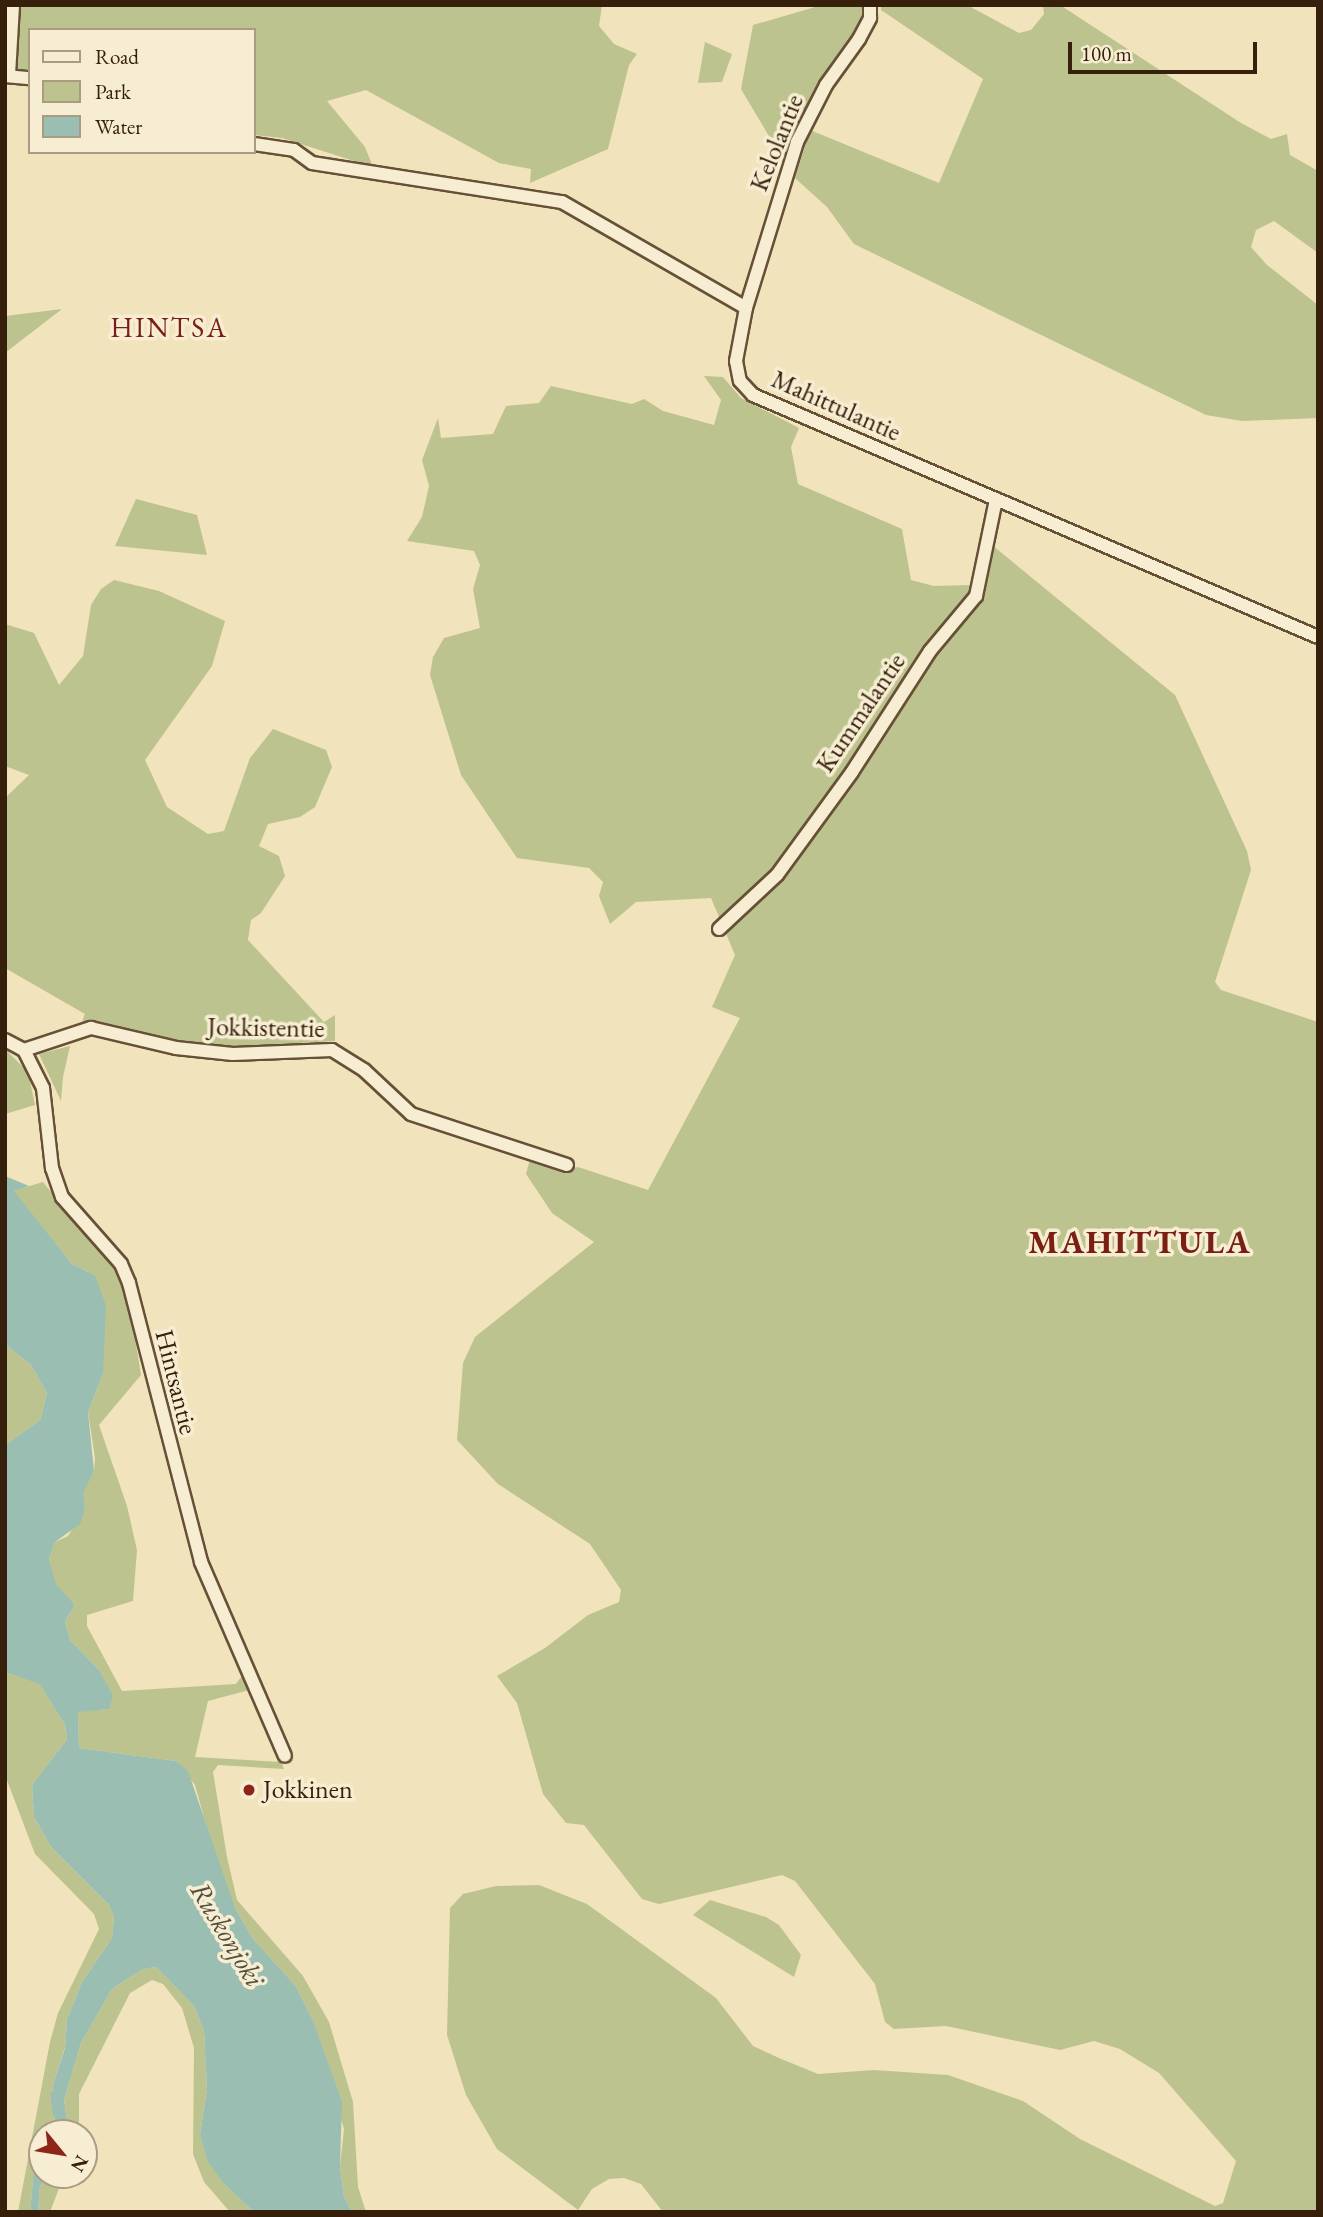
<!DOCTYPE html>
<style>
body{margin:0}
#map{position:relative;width:1323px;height:2217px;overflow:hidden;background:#f1e3bc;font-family:"EB Garamond",serif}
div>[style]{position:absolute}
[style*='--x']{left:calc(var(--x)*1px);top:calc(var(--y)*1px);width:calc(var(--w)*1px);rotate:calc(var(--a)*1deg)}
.green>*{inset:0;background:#bdc38e}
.water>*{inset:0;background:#9bbeb2}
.stream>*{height:3.5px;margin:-1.75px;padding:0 1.75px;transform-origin:1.75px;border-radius:1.75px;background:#9bbeb2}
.roads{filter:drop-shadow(2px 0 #665137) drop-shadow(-2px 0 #665137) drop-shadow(0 2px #665137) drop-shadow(0 -2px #665137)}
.minor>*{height:12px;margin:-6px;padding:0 6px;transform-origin:6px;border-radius:6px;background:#f6edd3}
.dots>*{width:19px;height:19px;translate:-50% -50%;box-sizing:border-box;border:4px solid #f6edd3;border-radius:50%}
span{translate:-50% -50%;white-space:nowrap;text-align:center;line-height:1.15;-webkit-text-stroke:7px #f6edd3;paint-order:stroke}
.street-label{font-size:26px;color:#37200b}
.poi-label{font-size:26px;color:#37200b}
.left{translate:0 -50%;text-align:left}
.neighbourhood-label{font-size:28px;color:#7a1f14;letter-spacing:2px}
.water-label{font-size:28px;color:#554f3d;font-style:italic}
.district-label{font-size:33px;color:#7a1f14;font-weight:700;letter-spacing:2px}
.frame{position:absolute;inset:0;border:7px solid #37200b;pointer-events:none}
.legend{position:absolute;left:28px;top:28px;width:228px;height:126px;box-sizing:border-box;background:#f6edd3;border:2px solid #aa9b83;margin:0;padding:9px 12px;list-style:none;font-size:21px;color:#37200b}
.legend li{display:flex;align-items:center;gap:14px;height:35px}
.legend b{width:35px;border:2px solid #aa9b83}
.north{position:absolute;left:28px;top:2119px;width:70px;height:70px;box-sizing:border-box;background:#f6edd3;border:2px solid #aa9b83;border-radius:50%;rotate:120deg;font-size:19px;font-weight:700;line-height:28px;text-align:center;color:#37200b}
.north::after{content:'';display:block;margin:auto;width:24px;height:32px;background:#8f2418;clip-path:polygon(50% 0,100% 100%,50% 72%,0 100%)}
.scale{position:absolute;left:1068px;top:42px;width:189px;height:32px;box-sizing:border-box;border:4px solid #37200b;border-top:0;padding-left:9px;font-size:21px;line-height:24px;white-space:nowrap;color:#37200b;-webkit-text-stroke:5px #f6edd3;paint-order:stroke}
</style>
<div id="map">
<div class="green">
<div style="clip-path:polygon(18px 5px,602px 5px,599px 26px,614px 44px,637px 54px,629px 65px,608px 149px,530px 183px,531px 169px,499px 163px,366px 90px,327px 101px,365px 147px,373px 167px,282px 138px,254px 135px,254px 30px,30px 30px,30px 72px,14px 72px)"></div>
<div style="clip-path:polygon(822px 5px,863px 5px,861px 24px,817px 89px,782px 158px,741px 89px,753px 25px)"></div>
<div style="clip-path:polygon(881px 5px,967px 5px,1019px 33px,1031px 30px,1044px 14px,1043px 5px,1060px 5px,1241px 123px,1271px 139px,1287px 134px,1290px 155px,1318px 171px,1318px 253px,1274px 221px,1256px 230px,1251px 247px,1267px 265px,1318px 305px,1318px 418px,1242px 421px,1206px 415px,854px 244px,827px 207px,795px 178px,810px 130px,939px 183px,983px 79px,881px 10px)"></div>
<div style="clip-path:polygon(705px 42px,732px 54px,722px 82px,698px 83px)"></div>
<div style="clip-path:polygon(62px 309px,5px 353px,5px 316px)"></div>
<div style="clip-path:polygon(704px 376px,723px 377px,741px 398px,799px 428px,791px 447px,798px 484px,902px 529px,911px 580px,934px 586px,971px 585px,975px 595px,992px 545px,1175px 695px,1247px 851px,1251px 870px,1215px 982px,1221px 990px,1318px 1022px,1318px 2212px,663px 2212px,641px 2184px,624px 2178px,609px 2179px,592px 2189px,578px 2210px,497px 2149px,466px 2095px,447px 2035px,450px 1908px,463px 1894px,496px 1886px,539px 1885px,587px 1904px,716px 1998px,753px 2046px,779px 2058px,818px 2074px,874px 2070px,948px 2075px,1023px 2101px,1080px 2139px,1215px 2206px,1223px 2203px,1236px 2161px,1159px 2073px,1120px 2049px,1094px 2041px,1060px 2050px,946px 2026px,894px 2029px,885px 2022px,875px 1984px,795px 1881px,782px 1875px,659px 1904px,642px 1899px,584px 1825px,566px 1823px,543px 1794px,517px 1703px,497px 1676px,545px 1648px,588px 1615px,619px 1602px,621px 1590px,590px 1544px,498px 1484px,457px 1440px,463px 1363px,475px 1337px,594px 1242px,552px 1213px,526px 1174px,530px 1159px,566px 1170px,578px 1167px,648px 1190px,740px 1018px,712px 1007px,735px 955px,711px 898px,636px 902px,610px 924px,599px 896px,603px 882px,589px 868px,517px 858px,461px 775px,430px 675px,433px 657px,444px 638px,480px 628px,473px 589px,480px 565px,474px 551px,407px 541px,422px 517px,429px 486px,422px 460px,438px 418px,441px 438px,493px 434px,506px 406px,539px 403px,551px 386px,632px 404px,644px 399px,663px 411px,714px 425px,721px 400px)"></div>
<div style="clip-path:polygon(136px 499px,197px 515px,207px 555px,115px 546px)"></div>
<div style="clip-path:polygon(114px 580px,159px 591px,225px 621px,212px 666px,145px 760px,167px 807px,208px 834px,224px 831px,250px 758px,273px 729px,326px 750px,332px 767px,315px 807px,300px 817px,268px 824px,259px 846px,279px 856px,285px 876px,261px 913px,251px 920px,248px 940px,324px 1022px,335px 1015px,335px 1041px,228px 1047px,123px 1032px,82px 1022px,85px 1014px,5px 968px,5px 798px,29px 775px,5px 766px,5px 624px,34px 633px,59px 685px,83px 656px,91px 605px,101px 589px)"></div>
<div style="clip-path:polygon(70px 1046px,63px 1077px,61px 1101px,39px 1054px)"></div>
<div style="clip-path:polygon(5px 1049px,28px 1072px,35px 1105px,5px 1114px)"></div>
<div style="clip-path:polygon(43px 1182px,116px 1272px,129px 1301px,141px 1375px,99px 1425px,127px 1506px,137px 1550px,133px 1601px,87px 1615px,87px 1626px,122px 1691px,236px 1684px,244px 1673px,253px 1689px,208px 1701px,195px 1757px,281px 1762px,284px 1769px,218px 1765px,213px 1772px,227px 1857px,237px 1900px,303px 1976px,329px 2022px,353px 2102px,358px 2187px,366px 2212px,352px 2212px,344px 2196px,340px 2166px,344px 2129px,312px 2018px,295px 1985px,253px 1939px,235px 1908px,220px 1875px,195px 1785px,176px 1761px,79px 1748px,78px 1711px,109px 1709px,99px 1670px,70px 1640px,65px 1621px,75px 1605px,55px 1584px,49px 1559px,55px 1542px,68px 1536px,85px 1509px,82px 1493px,94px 1471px,95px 1458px,88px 1412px,103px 1374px,95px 1275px,72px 1264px,13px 1191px)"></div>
<div style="clip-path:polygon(5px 1344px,31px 1365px,47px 1393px,40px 1420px,5px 1445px)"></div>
<div style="clip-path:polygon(5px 1672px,40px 1683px,65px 1725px,67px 1739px,32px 1785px,34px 1817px,51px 1847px,109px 1905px,114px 1918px,112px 1938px,82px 1982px,67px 2019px,65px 2047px,53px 2084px,55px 2133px,42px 2133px,42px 2164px,33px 2180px,30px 2212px,18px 2212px,50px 2042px,58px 2013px,99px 1929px,94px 1914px,35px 1854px,5px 1775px)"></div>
<div style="clip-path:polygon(710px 1900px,766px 1917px,779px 1925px,801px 1955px,794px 1977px,693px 1915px)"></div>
<div style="clip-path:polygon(156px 1967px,194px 2006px,204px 2031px,207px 2089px,200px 2134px,225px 2185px,254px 2212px,230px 2212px,204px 2182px,193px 2154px,194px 2048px,182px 2008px,163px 1984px,152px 1980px,130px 1993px,79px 2094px,79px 2133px,69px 2133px,64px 2100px,81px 2043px,112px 1989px,143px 1969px)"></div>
<div style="clip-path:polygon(48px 2175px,64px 2175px,50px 2212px,38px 2212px,40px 2186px)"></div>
</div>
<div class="water">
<div style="clip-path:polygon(5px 1176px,29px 1186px,14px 1191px,72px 1264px,95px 1275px,106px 1306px,103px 1374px,88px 1412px,94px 1471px,83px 1493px,85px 1509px,80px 1524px,55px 1542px,49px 1559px,56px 1584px,75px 1605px,65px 1621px,70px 1640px,99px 1670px,113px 1696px,109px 1709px,78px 1712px,79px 1748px,176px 1761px,188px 1771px,235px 1908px,253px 1939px,295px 1985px,312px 2018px,342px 2102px,340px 2166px,344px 2196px,352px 2212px,254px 2212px,225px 2185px,208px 2162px,200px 2134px,207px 2089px,204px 2031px,194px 2006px,156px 1967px,143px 1969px,112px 1989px,81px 2043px,64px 2100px,69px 2133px,55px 2133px,53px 2084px,65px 2048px,67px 2019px,82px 1982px,112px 1938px,114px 1918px,109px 1905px,51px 1847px,34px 1817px,32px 1785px,67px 1739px,65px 1725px,40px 1684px,5px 1672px,5px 1445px,40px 1420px,47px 1393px,31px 1365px,5px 1344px)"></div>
<div style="clip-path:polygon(42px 2164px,42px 2175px,48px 2175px,40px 2186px,38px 2212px,30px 2212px,33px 2180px)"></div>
</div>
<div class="stream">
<div style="--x:53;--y:2094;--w:20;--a:84"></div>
<div style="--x:35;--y:2178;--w:16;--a:-63"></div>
</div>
<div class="roads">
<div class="minor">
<div style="--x:9;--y:75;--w:70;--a:-86.7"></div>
<div style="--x:5;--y:76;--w:25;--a:5"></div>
<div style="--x:254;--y:144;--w:40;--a:8.5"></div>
<div style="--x:294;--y:150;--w:22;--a:36"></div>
<div style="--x:312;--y:163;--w:253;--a:8.9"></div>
<div style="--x:562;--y:202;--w:212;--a:29.9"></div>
<div style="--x:746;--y:308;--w:54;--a:100.7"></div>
<div style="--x:736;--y:361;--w:20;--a:79"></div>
<div style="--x:740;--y:381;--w:19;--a:47"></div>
<div style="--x:753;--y:395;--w:615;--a:23.19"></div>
<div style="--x:746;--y:308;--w:174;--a:-72.9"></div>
<div style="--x:797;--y:142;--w:64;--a:-63"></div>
<div style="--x:826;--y:85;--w:57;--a:-54.3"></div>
<div style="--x:859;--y:39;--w:24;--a:-62"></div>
<div style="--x:870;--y:18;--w:13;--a:-90"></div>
<div style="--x:719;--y:929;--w:79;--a:-43"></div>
<div style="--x:777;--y:875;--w:127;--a:-53.9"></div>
<div style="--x:852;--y:772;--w:144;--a:-57.2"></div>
<div style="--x:930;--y:651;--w:72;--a:-50.1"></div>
<div style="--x:976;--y:596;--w:99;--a:-78.3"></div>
<div style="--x:5;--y:1040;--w:21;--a:28"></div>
<div style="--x:24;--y:1050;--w:42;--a:63.4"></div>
<div style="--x:43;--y:1088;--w:81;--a:83.6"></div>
<div style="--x:52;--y:1168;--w:31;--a:71"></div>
<div style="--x:62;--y:1197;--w:89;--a:48.6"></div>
<div style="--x:121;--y:1264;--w:21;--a:67"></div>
<div style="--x:129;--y:1283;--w:288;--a:75.5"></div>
<div style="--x:201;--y:1562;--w:211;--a:66.6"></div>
<div style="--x:24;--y:1050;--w:71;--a:-18.2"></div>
<div style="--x:91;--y:1028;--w:87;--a:13.2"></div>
<div style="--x:176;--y:1048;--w:57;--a:6"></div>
<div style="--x:233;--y:1054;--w:99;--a:-2.3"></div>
<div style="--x:332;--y:1050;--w:38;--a:32"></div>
<div style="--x:364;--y:1070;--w:64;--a:43.1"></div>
<div style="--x:411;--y:1114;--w:164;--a:18.1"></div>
</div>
</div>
<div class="dots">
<div style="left:249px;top:1790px;background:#8f2418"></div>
</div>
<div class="street-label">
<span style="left:777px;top:143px;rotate:-68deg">Kelolantie</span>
<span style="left:836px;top:406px;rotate:24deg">Mahittulantie</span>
<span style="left:861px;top:713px;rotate:-56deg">Kummalantie</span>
<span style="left:266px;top:1028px;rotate:1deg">Jokkistentie</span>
<span style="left:176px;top:1382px;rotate:76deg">Hintsantie</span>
</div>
<div class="poi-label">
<span class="left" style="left:263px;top:1790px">Jokkinen</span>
</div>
<div class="neighbourhood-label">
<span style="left:169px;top:327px">HINTSA</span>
</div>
<div class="water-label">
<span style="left:228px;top:1934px;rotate:59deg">Ruskonjoki</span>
</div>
<div class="district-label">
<span style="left:1140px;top:1242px">MAHITTULA</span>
</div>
<div class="frame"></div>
<ul class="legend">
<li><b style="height:9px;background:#f6edd3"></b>Road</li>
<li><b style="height:19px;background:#bdc38e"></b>Park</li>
<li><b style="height:19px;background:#9bbeb2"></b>Water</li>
</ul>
<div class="north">N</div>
<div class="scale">100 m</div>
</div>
